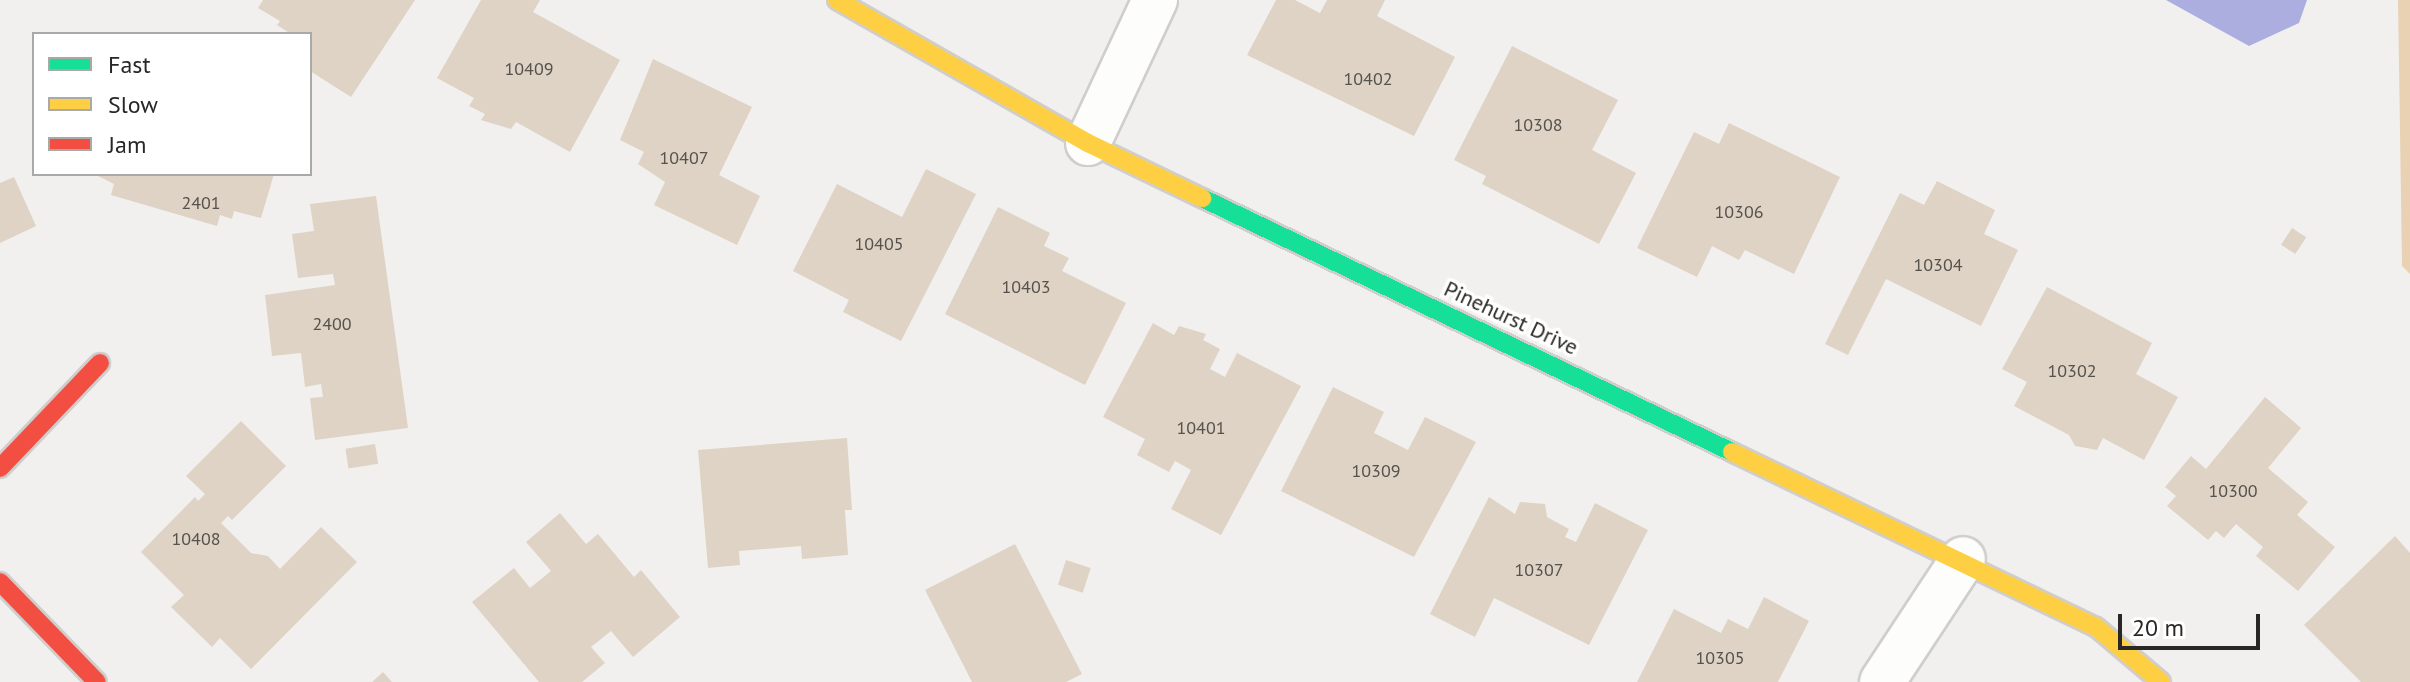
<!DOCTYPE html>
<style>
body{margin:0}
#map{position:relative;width:2410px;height:682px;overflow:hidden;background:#f2f0ee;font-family:"PT Sans",sans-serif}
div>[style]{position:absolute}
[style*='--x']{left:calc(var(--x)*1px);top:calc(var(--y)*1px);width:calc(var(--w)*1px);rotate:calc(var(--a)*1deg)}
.green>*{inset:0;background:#e9d2b4}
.water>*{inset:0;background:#abaedf}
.building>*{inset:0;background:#ded3c4;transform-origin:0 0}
.roads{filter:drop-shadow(2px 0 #cfcecc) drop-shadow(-2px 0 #cfcecc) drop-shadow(0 2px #cfcecc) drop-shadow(0 -2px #cfcecc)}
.street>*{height:44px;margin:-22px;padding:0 22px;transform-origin:22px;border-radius:22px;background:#fdfdfc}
.fast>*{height:18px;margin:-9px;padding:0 9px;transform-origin:9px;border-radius:9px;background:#16e098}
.slow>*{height:18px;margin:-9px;padding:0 9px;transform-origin:9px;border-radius:9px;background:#ffcf43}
.jam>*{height:18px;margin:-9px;padding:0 9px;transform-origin:9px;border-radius:9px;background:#f24e42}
span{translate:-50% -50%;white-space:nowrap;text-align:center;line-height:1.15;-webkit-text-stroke:7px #fff;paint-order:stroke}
.number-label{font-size:18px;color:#56524d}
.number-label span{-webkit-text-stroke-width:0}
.street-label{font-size:22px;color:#282725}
.legend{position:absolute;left:32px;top:32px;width:280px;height:144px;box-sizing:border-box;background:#fff;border:2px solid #a9a9a8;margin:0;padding:10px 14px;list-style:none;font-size:24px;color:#282725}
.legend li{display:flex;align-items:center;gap:16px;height:40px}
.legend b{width:40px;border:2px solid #a9a9a8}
.scale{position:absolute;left:2118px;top:614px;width:142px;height:36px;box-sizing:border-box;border:4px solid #282725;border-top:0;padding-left:10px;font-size:24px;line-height:28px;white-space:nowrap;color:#282725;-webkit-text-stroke:6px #fff;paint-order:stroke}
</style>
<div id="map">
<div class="green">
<div style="clip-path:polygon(2398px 0,2410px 0,2410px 274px,2402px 266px)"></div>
</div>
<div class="water">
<div style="clip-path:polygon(2166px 0,2307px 0,2299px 23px,2249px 46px)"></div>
</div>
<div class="building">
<div style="clip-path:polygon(263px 0,415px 0,351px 97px,310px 71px,310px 34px,291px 34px,277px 25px,280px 21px,258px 8px)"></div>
<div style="clip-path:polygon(481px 0,540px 0,533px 12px,620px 60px,570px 152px,516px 122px,511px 129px,481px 120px,485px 114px,469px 106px,474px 98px,437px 78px)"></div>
<div style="clip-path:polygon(1276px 0,1295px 0,1320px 13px,1327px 0,1385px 0,1377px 16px,1455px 57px,1414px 136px,1247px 55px)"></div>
<div style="clip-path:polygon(1512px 46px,1618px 100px,1592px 150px,1636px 173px,1599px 244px,1482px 184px,1486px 176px,1454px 160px)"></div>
<div style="clip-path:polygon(653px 59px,752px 107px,719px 175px,760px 196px,737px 245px,654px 205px,665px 182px,638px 164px,644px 152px,620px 140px)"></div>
<div style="clip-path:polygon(1729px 123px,1840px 177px,1794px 274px,1745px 250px,1739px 260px,1712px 246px,1697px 277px,1637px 248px,1694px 132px,1719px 144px)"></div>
<div style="clip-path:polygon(926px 169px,976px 194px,901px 341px,843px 312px,849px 300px,793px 271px,837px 184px,902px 217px)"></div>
<div style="clip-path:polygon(94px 174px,274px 174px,261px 218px,234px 211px,232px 219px,220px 215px,217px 226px,111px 195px,114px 184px)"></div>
<div style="clip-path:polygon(14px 177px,36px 226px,0 243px,0 183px)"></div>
<div style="clip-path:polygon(1937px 181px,1995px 210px,1984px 234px,2018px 250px,1981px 326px,1886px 279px,1848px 355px,1825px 344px,1900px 193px,1924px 205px)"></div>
<div style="clip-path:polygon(376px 196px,408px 428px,315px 440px,310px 398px,323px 397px,321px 384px,305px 387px,301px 353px,272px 356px,265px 295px,335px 285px,333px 274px,298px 278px,292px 234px,314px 231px,310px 204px)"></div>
<div style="clip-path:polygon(998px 207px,1050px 233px,1044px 246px,1069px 258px,1062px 271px,1126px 303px,1085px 385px,945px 314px)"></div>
<div style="left:2292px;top:228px;width:17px;height:20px;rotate:33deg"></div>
<div style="clip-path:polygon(2047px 287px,2152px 343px,2136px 374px,2178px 397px,2144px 460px,2103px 438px,2097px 450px,2075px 446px,2069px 435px,2014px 406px,2027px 382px,2002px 369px)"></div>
<div style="clip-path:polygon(1153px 323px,1174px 335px,1179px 326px,1206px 334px,1203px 340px,1220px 349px,1210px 369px,1225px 377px,1237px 353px,1301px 386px,1221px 535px,1171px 509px,1191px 470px,1175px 461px,1169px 472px,1137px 455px,1145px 439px,1103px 417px)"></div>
<div style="clip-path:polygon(1333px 387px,1384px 412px,1374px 433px,1408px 450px,1425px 417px,1476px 442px,1414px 557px,1281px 491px)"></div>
<div style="clip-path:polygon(2265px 397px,2301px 428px,2268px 468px,2308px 502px,2297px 515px,2335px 547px,2298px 591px,2256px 556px,2263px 547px,2236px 524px,2224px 538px,2216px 531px,2208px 540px,2167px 506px,2176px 496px,2165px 487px,2191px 456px,2206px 469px)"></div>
<div style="clip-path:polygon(241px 421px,286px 466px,232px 520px,228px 516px,221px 523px,251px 553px,268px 556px,280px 569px,321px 527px,357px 562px,251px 669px,220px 638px,212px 647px,171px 607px,184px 595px,141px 552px,195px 497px,198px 501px,205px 494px,186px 476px)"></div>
<div style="clip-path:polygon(847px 438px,852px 510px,845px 510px,848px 555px,802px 559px,801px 546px,739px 551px,740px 565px,708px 568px,698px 450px)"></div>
<div style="left:375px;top:444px;width:20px;height:30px;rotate:81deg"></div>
<div style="clip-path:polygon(1489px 497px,1515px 514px,1520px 502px,1545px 504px,1547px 517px,1569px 529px,1565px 537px,1576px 542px,1595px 503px,1648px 530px,1589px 645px,1494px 598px,1475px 637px,1430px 614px)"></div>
<div style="clip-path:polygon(560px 513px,586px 544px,598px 534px,634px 577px,641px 570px,680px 617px,633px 657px,611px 631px,591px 647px,605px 663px,582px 682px,539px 682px,472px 602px,514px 568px,530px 588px,551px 571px,526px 542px)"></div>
<div style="clip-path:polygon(2395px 536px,2410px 553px,2410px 682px,2361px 682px,2304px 625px)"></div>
<div style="clip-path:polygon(1015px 544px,1082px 674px,1066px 682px,972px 682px,925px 590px)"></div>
<div style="left:1066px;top:560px;width:26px;height:26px;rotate:18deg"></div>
<div style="clip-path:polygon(1764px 597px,1809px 621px,1778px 682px,1637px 682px,1674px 609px,1721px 633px,1728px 619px,1748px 629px)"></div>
<div style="clip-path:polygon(383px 672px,392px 682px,372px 682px)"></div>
</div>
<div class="roads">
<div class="street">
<div style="--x:1088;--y:143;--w:158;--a:-64.9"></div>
<div style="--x:1882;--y:682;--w:147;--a:-56.6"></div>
</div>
<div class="fast">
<div style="--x:1202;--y:198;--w:588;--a:25.61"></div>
</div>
<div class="slow">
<div style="--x:837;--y:0;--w:289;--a:29.7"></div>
<div style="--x:1088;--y:143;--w:127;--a:25.8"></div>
<div style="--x:1732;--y:452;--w:404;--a:25.7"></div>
<div style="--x:2096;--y:627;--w:85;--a:40.2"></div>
</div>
<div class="jam">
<div style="--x:0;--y:468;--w:145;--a:-46.4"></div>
<div style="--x:0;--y:582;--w:139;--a:45.9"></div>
</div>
</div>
<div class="number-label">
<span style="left:529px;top:69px">10409</span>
<span style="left:1368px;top:79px">10402</span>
<span style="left:1538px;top:125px">10308</span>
<span style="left:684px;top:158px">10407</span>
<span style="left:201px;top:203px">2401</span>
<span style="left:1739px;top:212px">10306</span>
<span style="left:879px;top:244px">10405</span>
<span style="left:1938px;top:265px">10304</span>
<span style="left:1026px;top:287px">10403</span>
<span style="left:332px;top:324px">2400</span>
<span style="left:2072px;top:371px">10302</span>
<span style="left:1201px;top:428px">10401</span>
<span style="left:1376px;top:471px">10309</span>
<span style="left:2233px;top:491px">10300</span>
<span style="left:196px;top:539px">10408</span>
<span style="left:1539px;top:570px">10307</span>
<span style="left:1720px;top:658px">10305</span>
</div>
<div class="street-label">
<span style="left:1511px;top:318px;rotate:25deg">Pinehurst Drive</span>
</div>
<ul class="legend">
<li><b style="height:10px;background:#16e098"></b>Fast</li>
<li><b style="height:10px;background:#ffcf43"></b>Slow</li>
<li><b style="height:10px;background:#f24e42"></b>Jam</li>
</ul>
<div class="scale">20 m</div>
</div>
